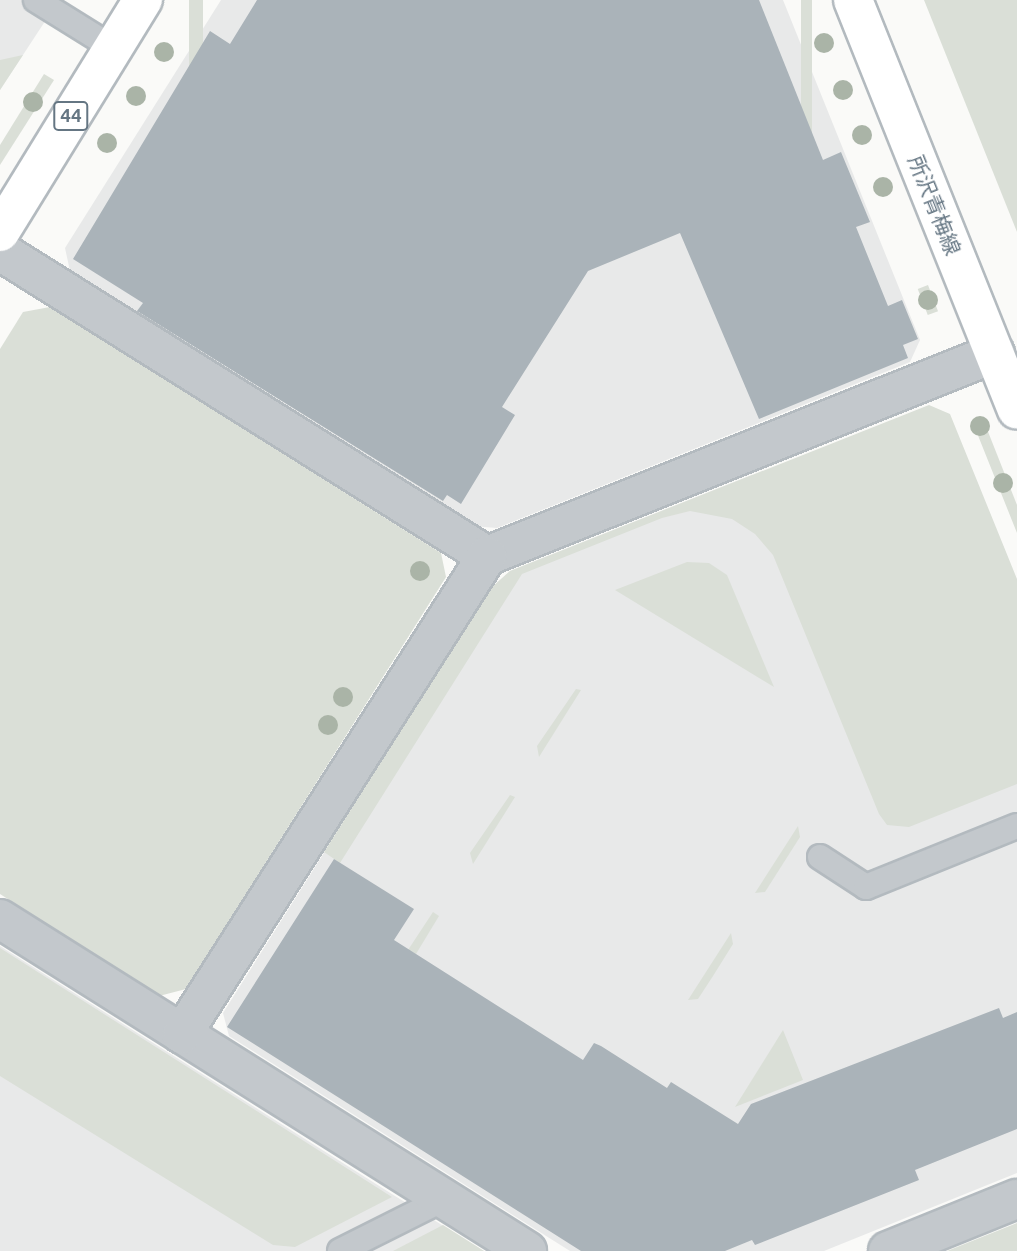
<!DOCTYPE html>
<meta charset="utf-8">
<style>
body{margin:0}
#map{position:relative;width:1017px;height:1251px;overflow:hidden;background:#fafaf8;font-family:Ubuntu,"Noto Sans JP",sans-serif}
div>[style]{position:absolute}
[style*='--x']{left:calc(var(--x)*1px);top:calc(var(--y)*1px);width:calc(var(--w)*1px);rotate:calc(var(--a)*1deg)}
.built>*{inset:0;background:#e8e9e9}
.green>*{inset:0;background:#dadfd7;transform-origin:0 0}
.building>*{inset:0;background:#aab3b9}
.roads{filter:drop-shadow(2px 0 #b3babf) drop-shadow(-2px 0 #b3babf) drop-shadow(0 2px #b3babf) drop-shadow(0 -2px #b3babf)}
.lane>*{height:24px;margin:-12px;padding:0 12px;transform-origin:12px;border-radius:12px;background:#c3c8cc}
.street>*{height:38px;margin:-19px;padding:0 19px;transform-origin:19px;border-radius:19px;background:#c3c8cc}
.secondary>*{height:38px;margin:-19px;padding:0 19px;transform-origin:19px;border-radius:19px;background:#fff}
.primary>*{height:38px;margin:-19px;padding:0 19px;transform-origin:19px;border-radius:19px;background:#fff}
.trees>*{width:20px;height:20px;margin:-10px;border-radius:50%;background:#aab4a7}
span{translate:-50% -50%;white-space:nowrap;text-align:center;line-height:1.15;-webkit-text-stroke:7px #fff;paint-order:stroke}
.shield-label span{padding:2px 5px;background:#fff;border:2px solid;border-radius:5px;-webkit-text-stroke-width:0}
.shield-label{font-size:19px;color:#657683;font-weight:700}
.street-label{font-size:21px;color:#657683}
</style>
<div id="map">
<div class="built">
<div style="clip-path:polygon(0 0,59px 0,0 90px)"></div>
<div style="clip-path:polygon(221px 0,783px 0,920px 340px,910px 362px,497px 528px,472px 526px,70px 271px,65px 248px)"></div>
<div style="clip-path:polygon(752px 475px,1017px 758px,1017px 1173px,824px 1251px,570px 1251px,229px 1036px,223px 1013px,491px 588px,510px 571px)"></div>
<div style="clip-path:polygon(0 946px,395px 1196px,484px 1251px,0 1251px)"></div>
</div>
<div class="green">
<div style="left:189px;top:0;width:14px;height:181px"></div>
<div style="left:801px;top:0;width:11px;height:215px"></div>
<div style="clip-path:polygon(924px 0,1017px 0,1017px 232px)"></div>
<div style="clip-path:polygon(23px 55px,0 90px,0 60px)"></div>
<div style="clip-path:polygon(44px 74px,54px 80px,0 165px,0 145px)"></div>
<div style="left:928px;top:285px;width:28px;height:11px;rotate:69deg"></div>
<div style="clip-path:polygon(50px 307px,441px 553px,446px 577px,186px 989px,159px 996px,0 894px,0 349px,23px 312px)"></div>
<div style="clip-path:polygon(929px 405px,950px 414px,1017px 579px,1017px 784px,909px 827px,887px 825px,879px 814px,773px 555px,755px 534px,732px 519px,690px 511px,662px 518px,522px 574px,340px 863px,324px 852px,491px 588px,510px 571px)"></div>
<div style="clip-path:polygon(983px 419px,1017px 505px,1017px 533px,973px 423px)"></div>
<div style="clip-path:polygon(687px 562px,709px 563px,727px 575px,774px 687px,615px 590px)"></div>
<div style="clip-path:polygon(576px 689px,581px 690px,539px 757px,537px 746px)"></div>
<div style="clip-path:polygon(510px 795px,515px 797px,473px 864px,470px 853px)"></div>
<div style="clip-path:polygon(798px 826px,800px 837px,765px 892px,755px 893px)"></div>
<div style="clip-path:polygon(433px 912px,439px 916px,416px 954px,408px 950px)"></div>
<div style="clip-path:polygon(731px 933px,733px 944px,713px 976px,698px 999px,688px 1000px)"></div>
<div style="clip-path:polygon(0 948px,392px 1197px,295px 1247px,273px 1245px,0 1076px)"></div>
<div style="clip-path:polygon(783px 1030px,803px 1080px,735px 1107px)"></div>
<div style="clip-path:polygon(1017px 1223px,1017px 1251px,947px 1251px)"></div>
<div style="clip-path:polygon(443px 1225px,484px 1251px,393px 1251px)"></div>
</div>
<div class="building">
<div style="clip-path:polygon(257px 0,759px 0,823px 160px,841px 152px,870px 222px,856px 227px,888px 306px,902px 300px,918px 339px,903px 345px,908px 358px,759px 419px,680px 233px,588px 271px,502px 407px,515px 415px,461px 504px,447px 495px,443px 501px,137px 311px,143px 303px,73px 259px,210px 31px,230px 44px)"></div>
<div style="clip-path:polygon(334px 859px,414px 909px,394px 940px,583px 1060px,594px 1043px,601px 1046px,667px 1088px,671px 1082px,738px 1124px,751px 1104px,999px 1008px,1003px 1018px,1017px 1012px,1017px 1129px,915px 1170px,919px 1180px,755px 1245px,752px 1240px,725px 1251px,581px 1251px,227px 1027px)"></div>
</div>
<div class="roads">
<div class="lane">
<div style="--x:36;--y:0;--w:91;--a:31.9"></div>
<div style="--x:820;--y:857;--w:55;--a:33.1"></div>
<div style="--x:866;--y:887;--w:163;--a:-22"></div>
<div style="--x:340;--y:1251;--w:116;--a:-26.6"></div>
</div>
<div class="street">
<div style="--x:0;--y:251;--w:575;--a:32.06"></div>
<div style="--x:487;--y:556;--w:547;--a:-21.78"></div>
<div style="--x:0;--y:919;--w:623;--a:32.21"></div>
<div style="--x:182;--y:1034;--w:567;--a:-57.46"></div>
<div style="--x:888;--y:1251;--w:139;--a:-22"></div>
</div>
<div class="secondary">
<div style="--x:853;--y:0;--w:441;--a:68.2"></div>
</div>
<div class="primary">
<div style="--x:0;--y:232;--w:273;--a:-58.4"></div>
</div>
</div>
<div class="trees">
<div style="left:824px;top:43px"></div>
<div style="left:164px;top:52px"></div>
<div style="left:843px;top:90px"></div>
<div style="left:136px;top:96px"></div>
<div style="left:33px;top:102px"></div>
<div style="left:862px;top:135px"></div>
<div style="left:107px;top:143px"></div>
<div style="left:883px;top:187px"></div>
<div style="left:928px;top:300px"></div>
<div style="left:980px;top:426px"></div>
<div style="left:1003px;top:483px"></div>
<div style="left:420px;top:571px"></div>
<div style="left:343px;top:697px"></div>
<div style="left:328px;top:725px"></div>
</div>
<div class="shield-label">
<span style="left:71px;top:116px">44</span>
</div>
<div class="street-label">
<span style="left:935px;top:205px;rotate:68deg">所沢青梅線</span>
</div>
</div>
